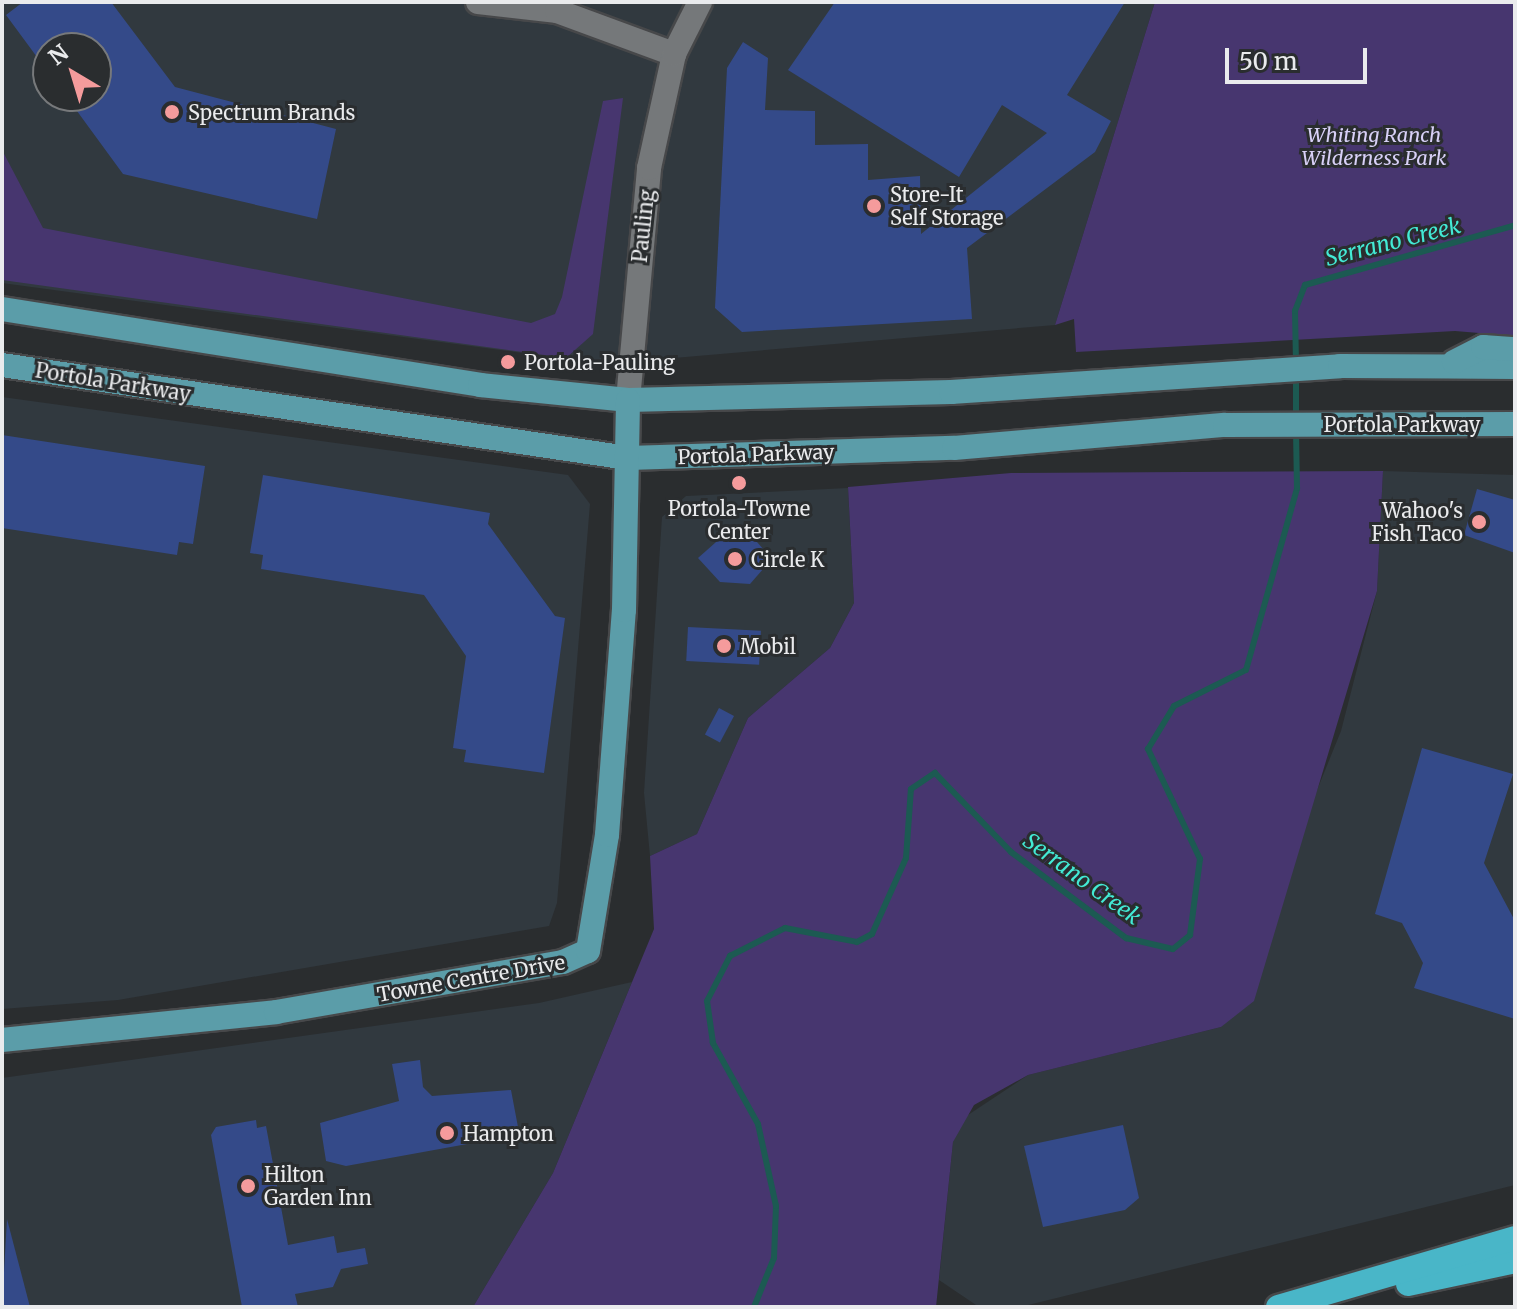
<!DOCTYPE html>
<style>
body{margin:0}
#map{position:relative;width:1517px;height:1309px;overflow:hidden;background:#2a2d2f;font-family:Merriweather,serif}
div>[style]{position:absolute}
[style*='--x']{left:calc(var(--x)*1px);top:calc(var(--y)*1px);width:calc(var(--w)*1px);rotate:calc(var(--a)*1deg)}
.built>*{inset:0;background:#31393f}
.green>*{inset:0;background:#47366f}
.stream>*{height:6px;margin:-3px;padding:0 3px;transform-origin:3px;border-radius:3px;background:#1c5a52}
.building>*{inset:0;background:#344a89;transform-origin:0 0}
.roads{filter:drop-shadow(2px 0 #47484a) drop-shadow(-2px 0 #47484a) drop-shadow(0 2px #47484a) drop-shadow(0 -2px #47484a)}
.minor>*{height:24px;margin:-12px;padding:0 12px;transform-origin:12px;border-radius:12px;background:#75787a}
.major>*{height:24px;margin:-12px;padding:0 12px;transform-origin:12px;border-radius:12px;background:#5b9da9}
.highway>*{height:24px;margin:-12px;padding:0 12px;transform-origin:12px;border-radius:12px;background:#49b6c8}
.dots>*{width:22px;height:22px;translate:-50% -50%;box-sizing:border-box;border:4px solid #2a2d2f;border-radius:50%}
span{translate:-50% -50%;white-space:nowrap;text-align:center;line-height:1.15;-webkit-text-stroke:6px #2a2d2f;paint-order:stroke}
.poi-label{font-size:20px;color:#eaebed}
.left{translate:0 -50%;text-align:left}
.right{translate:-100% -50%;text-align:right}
.park-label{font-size:20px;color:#d8d0f7;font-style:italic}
.street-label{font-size:20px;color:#eaebed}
.water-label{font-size:22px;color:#43ead5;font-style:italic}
.frame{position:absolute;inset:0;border:4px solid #eaebed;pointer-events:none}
.north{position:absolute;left:32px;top:32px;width:80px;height:80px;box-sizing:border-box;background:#2a2d2f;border:2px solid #77797b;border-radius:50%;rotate:322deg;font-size:22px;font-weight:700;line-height:32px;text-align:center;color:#eaebed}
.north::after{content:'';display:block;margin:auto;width:28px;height:36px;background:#f59b9c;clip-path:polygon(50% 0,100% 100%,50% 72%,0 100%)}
.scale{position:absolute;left:1225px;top:48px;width:142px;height:36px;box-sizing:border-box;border:4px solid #eaebed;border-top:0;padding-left:10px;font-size:24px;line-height:28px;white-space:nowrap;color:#eaebed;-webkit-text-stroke:6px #2a2d2f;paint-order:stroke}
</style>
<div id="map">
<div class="built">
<div style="clip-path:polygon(evenodd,2px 2px,1155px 2px,1055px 325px,604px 364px,2px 283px,2px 2px,48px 48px,96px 48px,96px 96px,48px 96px,48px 48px)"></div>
<div style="clip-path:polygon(2px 397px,568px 475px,590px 504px,557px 903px,549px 926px,118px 1000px,2px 1009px)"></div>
<div style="clip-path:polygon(1383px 471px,1515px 475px,1515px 1185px,1020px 1307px,979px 1307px,939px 1280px,953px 1142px,962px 1119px,1028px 1075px,1221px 1027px,1341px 731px,1377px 591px)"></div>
<div style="clip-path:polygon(848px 488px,854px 603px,830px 648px,748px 718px,697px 834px,650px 856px,644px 793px,662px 517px,686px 496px)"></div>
<div style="clip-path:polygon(632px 982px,553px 1173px,473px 1307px,2px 1307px,2px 1078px,539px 1003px)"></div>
</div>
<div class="green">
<div style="clip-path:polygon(1155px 2px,1515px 2px,1515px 336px,1455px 331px,1076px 352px,1074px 319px,1055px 325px)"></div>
<div style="clip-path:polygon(623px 98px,593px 334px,566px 358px,2px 280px,2px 150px,43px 228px,531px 323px,555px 314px,562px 297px,603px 101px)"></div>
<div style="clip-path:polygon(1383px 471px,1377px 591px,1254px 1001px,1221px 1027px,1028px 1075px,974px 1105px,953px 1142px,936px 1307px,473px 1307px,553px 1173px,654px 929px,650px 856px,697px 834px,748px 718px,830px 648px,854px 603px,848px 487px,1011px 473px)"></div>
</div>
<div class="stream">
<div style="--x:1296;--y:363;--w:52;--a:-91.1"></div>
<div style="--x:1295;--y:311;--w:28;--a:-69"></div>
<div style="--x:1305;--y:285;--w:218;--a:-15.9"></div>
<div style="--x:1296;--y:375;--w:44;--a:90"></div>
<div style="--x:754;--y:1307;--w:53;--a:-67.8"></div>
<div style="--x:774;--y:1258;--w:52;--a:-87.8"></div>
<div style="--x:776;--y:1206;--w:84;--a:-102.4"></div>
<div style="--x:758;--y:1124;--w:93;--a:-119.1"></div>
<div style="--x:713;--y:1043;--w:42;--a:-98.1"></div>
<div style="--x:707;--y:1001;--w:51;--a:-62.9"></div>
<div style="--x:730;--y:956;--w:62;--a:-27"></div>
<div style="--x:785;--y:928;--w:73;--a:11"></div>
<div style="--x:857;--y:942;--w:17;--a:-28"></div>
<div style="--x:872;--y:934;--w:83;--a:-65.9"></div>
<div style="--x:906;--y:858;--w:69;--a:-85.9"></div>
<div style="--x:911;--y:789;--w:29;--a:-34"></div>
<div style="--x:935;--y:773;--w:110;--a:46.1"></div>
<div style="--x:1011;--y:852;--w:144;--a:36.8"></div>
<div style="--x:1126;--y:938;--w:48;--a:13.2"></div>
<div style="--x:1173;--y:949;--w:22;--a:-39"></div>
<div style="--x:1190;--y:935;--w:77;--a:-82.5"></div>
<div style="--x:1200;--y:859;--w:122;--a:-115.3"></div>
<div style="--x:1148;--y:749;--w:50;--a:-58.8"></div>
<div style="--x:1174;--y:706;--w:80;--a:-26.6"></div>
<div style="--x:1246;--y:670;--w:189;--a:-74.3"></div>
<div style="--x:1297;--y:488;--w:57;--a:-91"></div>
</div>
<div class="building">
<div style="clip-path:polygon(23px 2px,111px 2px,175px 87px,336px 129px,317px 219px,123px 174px,66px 96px,96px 96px,96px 48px,48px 48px,48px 72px,6px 15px)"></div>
<div style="clip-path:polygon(835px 2px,1125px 2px,1067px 95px,1111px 121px,1095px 152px,967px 248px,972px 319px,742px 332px,715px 308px,727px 68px,743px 42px,768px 58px,765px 110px,815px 111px,815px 145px,868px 144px,868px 180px,920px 176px,921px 234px,1047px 133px,1002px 105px,959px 177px,788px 70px)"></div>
<div style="clip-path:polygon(2px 435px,205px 466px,193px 544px,179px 542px,177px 555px,2px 528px)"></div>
<div style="clip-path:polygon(263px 475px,490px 513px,488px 524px,555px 616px,565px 618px,544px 773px,464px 762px,466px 750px,453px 748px,466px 656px,424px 595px,261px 569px,263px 555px,250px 553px)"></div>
<div style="clip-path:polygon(1477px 489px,1515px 500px,1515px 553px,1464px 535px)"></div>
<div style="clip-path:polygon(750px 534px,772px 559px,750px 584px,720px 582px,698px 558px,724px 535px)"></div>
<div style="left:688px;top:627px;width:73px;height:34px;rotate:3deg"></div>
<div style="left:719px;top:708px;width:17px;height:30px;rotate:28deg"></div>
<div style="clip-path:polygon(1422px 748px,1513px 774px,1484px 863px,1515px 921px,1515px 1019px,1414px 988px,1423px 963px,1402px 923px,1375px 914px)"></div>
<div style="clip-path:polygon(420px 1060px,423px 1087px,432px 1096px,511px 1090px,518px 1127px,510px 1128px,511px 1136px,346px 1166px,326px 1161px,320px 1123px,399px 1101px,392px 1064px)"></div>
<div style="clip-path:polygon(256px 1120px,257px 1128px,266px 1126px,288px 1245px,334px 1236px,337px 1253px,365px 1248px,368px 1264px,341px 1269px,333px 1287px,295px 1294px,298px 1307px,242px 1307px,211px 1135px,216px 1127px)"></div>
<div style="clip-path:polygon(1123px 1125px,1139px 1198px,1125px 1210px,1043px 1227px,1024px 1146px)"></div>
<div style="clip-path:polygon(7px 1219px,30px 1307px,2px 1307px)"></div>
</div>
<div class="roads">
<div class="minor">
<div style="--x:478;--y:2;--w:80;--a:6.5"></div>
<div style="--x:557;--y:11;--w:125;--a:20.2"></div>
<div style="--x:628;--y:400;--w:233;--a:-84.8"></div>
<div style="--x:649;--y:168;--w:117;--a:-77.6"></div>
<div style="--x:674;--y:54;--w:58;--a:-63.4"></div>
</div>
<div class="major">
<div style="--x:2;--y:309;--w:484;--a:9"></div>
<div style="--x:480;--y:385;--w:149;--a:5.8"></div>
<div style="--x:628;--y:400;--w:323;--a:-1.4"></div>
<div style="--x:951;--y:392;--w:390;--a:-3.8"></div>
<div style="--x:1340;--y:366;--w:175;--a:0.3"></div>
<div style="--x:1454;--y:362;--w:33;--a:-27"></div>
<div style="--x:1483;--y:347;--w:32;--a:4"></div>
<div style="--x:2;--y:365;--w:633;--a:8.45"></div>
<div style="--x:628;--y:458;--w:326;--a:-1.8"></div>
<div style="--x:954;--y:448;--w:272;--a:-4.9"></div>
<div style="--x:1225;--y:425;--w:290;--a:-0.2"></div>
<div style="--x:2;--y:1040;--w:275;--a:-5.8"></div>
<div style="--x:276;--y:1012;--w:291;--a:-9.9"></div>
<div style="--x:563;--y:962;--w:27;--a:-24"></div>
<div style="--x:588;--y:951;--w:118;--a:-80.7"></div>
<div style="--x:607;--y:835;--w:226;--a:-85.7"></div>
<div style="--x:624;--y:610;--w:210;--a:-88.9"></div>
</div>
<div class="highway">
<div style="--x:1408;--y:1284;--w:109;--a:-12.1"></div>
<div style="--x:1278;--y:1307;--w:247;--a:-16.2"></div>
</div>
</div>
<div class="dots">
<div style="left:172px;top:112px;background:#f59b9c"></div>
<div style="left:874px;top:206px;background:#f59b9c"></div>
<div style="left:508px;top:362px;background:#f59b9c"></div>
<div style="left:739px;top:483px;background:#f59b9c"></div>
<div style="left:1479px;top:522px;background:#f59b9c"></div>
<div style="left:735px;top:559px;background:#f59b9c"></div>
<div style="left:724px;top:646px;background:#f59b9c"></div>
<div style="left:447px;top:1133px;background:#f59b9c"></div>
<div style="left:248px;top:1186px;background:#f59b9c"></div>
</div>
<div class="poi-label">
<span class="left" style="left:188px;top:112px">Spectrum Brands</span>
<span class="left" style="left:890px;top:206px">Store-It<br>Self Storage</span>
<span class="left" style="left:524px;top:362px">Portola-Pauling</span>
<span style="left:739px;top:520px">Portola-Towne<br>Center</span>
<span class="right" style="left:1463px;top:522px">Wahoo's<br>Fish Taco</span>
<span class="left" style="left:751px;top:559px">Circle K</span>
<span class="left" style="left:740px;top:646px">Mobil</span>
<span class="left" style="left:463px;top:1133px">Hampton</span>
<span class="left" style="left:264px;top:1186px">Hilton<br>Garden Inn</span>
</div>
<div class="park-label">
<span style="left:1374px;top:146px">Whiting Ranch<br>Wilderness Park</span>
</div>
<div class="street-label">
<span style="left:643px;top:226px;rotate:-84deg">Pauling</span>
<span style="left:113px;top:382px;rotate:9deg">Portola Parkway</span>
<span style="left:1402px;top:424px">Portola Parkway</span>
<span style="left:756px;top:454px;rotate:-2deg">Portola Parkway</span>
<span style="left:471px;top:978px;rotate:-10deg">Towne Centre Drive</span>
</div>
<div class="water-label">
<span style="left:1393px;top:242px;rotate:-14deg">Serrano Creek</span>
<span style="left:1082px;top:879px;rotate:36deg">Serrano Creek</span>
</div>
<div class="frame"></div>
<div class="north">N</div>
<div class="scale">50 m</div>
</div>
